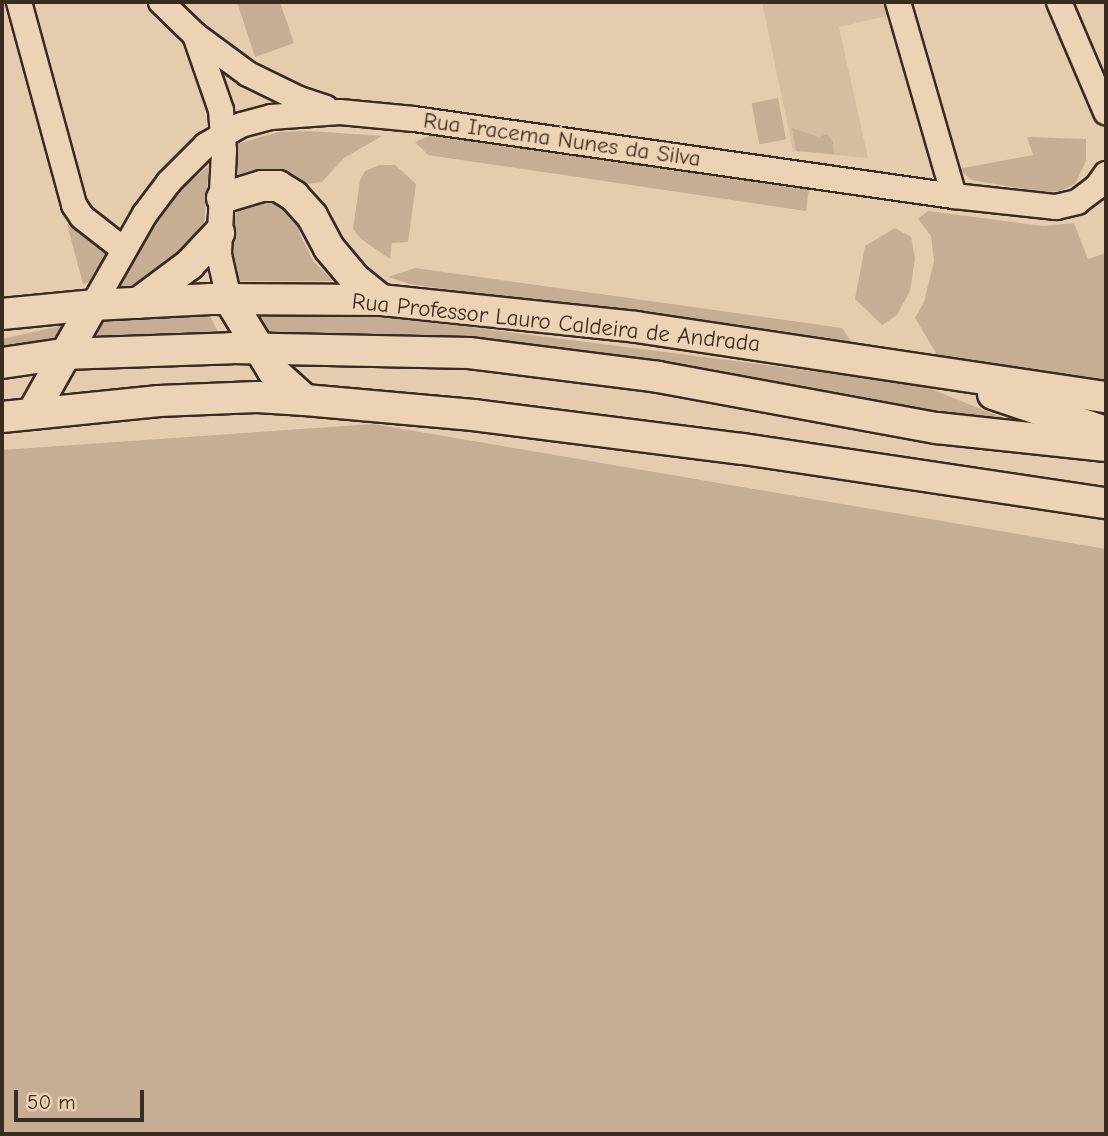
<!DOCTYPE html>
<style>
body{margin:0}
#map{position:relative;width:1108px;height:1136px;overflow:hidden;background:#e6ccaf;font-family:"Comic Neue",sans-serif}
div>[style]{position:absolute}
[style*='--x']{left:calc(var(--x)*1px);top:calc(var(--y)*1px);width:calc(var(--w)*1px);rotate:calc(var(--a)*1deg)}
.built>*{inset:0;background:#d6bda2}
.green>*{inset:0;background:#c6ae94;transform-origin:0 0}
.roads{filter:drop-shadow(2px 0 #3b2a1e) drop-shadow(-2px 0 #3b2a1e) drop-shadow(0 2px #3b2a1e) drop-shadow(0 -2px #3b2a1e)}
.minor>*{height:24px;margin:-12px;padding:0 12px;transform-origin:12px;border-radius:12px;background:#edd3b5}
.major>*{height:30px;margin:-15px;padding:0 15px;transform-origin:15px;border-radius:15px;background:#edd3b5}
span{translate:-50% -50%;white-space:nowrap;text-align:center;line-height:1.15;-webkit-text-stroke:7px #edd3b5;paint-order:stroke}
.street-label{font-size:23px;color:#3b2a1e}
.frame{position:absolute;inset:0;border:4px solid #3b2a1e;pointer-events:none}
.scale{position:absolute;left:14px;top:1090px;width:130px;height:32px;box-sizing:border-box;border:4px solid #3b2a1e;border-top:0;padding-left:9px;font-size:21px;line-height:24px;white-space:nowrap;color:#3b2a1e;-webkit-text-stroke:5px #edd3b5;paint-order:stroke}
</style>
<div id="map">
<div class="built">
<div style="clip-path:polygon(762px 2px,888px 2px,891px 15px,839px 27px,868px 158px,793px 151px)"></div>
</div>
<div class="green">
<div style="clip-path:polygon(237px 2px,280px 2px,294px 43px,255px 57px)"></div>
<div style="left:778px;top:98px;width:42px;height:27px;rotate:79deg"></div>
<div style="clip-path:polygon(792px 128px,819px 137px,827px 134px,833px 142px,834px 154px,796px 151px)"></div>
<div style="clip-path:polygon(309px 131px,382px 136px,344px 158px,322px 182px,308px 184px,270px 173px,253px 172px,233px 178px,233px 145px,279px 132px)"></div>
<div style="clip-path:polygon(434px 134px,809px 188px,806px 211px,428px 155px,415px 142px)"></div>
<div style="clip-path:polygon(1027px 137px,1086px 139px,1086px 161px,1075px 184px,1060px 191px,1042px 192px,972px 180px,958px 169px,1033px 155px)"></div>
<div style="clip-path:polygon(379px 165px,395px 165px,416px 184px,408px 242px,392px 243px,390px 259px,361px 239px,353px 229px,360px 180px,365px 171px)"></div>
<div style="clip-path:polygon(209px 166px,204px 223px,194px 240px,171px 269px,142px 284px,112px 292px,149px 228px,179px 190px)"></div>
<div style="clip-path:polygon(269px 194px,296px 214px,300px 234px,313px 261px,333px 281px,235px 281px,227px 253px,229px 229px,240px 205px)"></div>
<div style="clip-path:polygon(928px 211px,1043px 226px,1074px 223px,1088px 259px,1106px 253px,1106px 385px,939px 358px,915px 318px,924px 302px,934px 261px,931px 236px,918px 219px)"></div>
<div style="clip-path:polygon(67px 224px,107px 250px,95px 280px,83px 284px)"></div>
<div style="clip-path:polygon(895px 228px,911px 237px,915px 259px,910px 291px,897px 315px,882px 325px,855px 299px,865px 246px)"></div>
<div style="clip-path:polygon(415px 268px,842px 328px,856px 349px,410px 284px,388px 277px)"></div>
<div style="clip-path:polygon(207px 310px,221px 338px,91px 344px,107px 314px)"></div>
<div style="clip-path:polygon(252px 310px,360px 313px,921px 385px,1001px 417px,885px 411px,270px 338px)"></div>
<div style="clip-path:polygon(78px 322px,63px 351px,2px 359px,2px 339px)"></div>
<div style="clip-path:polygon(373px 424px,1106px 549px,1106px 1134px,2px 1134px,2px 450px)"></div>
</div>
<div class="roads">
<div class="minor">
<div style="--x:19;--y:2;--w:210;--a:74.8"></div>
<div style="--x:74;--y:205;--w:14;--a:56"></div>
<div style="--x:82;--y:217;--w:52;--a:38"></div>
<div style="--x:161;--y:2;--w:47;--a:44.1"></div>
<div style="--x:195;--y:35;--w:66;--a:36.3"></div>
<div style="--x:248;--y:74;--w:57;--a:26.1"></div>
<div style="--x:299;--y:99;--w:28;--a:18"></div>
<div style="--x:898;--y:2;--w:202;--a:73.9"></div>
<div style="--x:1059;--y:2;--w:120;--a:66.9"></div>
<div style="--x:195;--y:35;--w:79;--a:70.9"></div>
<div style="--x:221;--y:110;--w:41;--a:85.8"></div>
<div style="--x:224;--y:151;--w:104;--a:92.8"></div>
<div style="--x:219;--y:255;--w:45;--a:77.2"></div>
<div style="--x:93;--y:305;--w:105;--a:-60.3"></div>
<div style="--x:145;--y:214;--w:40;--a:-53"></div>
<div style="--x:169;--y:182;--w:52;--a:-45"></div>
<div style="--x:206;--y:145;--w:40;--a:-29.7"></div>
<div style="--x:241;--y:125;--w:31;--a:-15"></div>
<div style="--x:271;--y:117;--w:69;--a:-4.1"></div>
<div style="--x:340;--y:112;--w:74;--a:5.4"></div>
<div style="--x:414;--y:119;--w:545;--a:8.12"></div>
<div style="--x:954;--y:196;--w:103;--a:6.2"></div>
<div style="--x:1056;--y:207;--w:22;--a:-13"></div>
<div style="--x:1077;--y:202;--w:25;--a:-37"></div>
<div style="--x:1097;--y:187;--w:16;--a:-55"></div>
</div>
<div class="major">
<div style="--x:222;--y:198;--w:42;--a:-16.7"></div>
<div style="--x:262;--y:186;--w:16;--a:0"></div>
<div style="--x:278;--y:186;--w:19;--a:32"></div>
<div style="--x:294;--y:196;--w:27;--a:48"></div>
<div style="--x:312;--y:216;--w:36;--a:62"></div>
<div style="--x:329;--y:248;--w:40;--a:50"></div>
<div style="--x:355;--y:279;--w:33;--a:39"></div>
<div style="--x:229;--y:299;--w:84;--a:58.6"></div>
<div style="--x:273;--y:371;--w:43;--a:42.2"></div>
<div style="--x:138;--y:303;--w:64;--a:-36.7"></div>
<div style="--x:189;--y:265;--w:44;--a:-46.8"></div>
<div style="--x:2;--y:314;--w:91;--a:-5.6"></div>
<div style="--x:93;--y:305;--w:118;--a:-2.9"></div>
<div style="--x:211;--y:299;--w:170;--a:0.3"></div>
<div style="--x:381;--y:300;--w:256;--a:6"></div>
<div style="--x:636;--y:327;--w:475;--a:8.5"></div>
<div style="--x:2;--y:363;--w:63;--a:-8.3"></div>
<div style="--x:64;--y:354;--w:168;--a:-2"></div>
<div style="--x:232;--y:348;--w:237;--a:1.2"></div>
<div style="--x:469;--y:353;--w:191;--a:7.2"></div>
<div style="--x:658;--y:377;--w:284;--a:10.4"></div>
<div style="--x:937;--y:428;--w:170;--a:6.1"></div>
<div style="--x:993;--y:394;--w:119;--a:18.6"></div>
<div style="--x:33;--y:412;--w:123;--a:-60.7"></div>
<div style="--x:2;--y:417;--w:158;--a:-5.8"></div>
<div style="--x:159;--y:401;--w:98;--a:-2.3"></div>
<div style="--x:257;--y:397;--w:48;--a:3.6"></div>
<div style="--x:305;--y:400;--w:169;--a:5.1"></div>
<div style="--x:473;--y:415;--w:272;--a:7.2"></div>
<div style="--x:743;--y:449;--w:367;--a:8.5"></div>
</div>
</div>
<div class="street-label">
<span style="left:562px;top:140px;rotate:8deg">Rua Iracema Nunes da Silva</span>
<span style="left:556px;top:323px;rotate:6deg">Rua Professor Lauro Caldeira de Andrada</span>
</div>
<div class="frame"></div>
<div class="scale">50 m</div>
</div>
